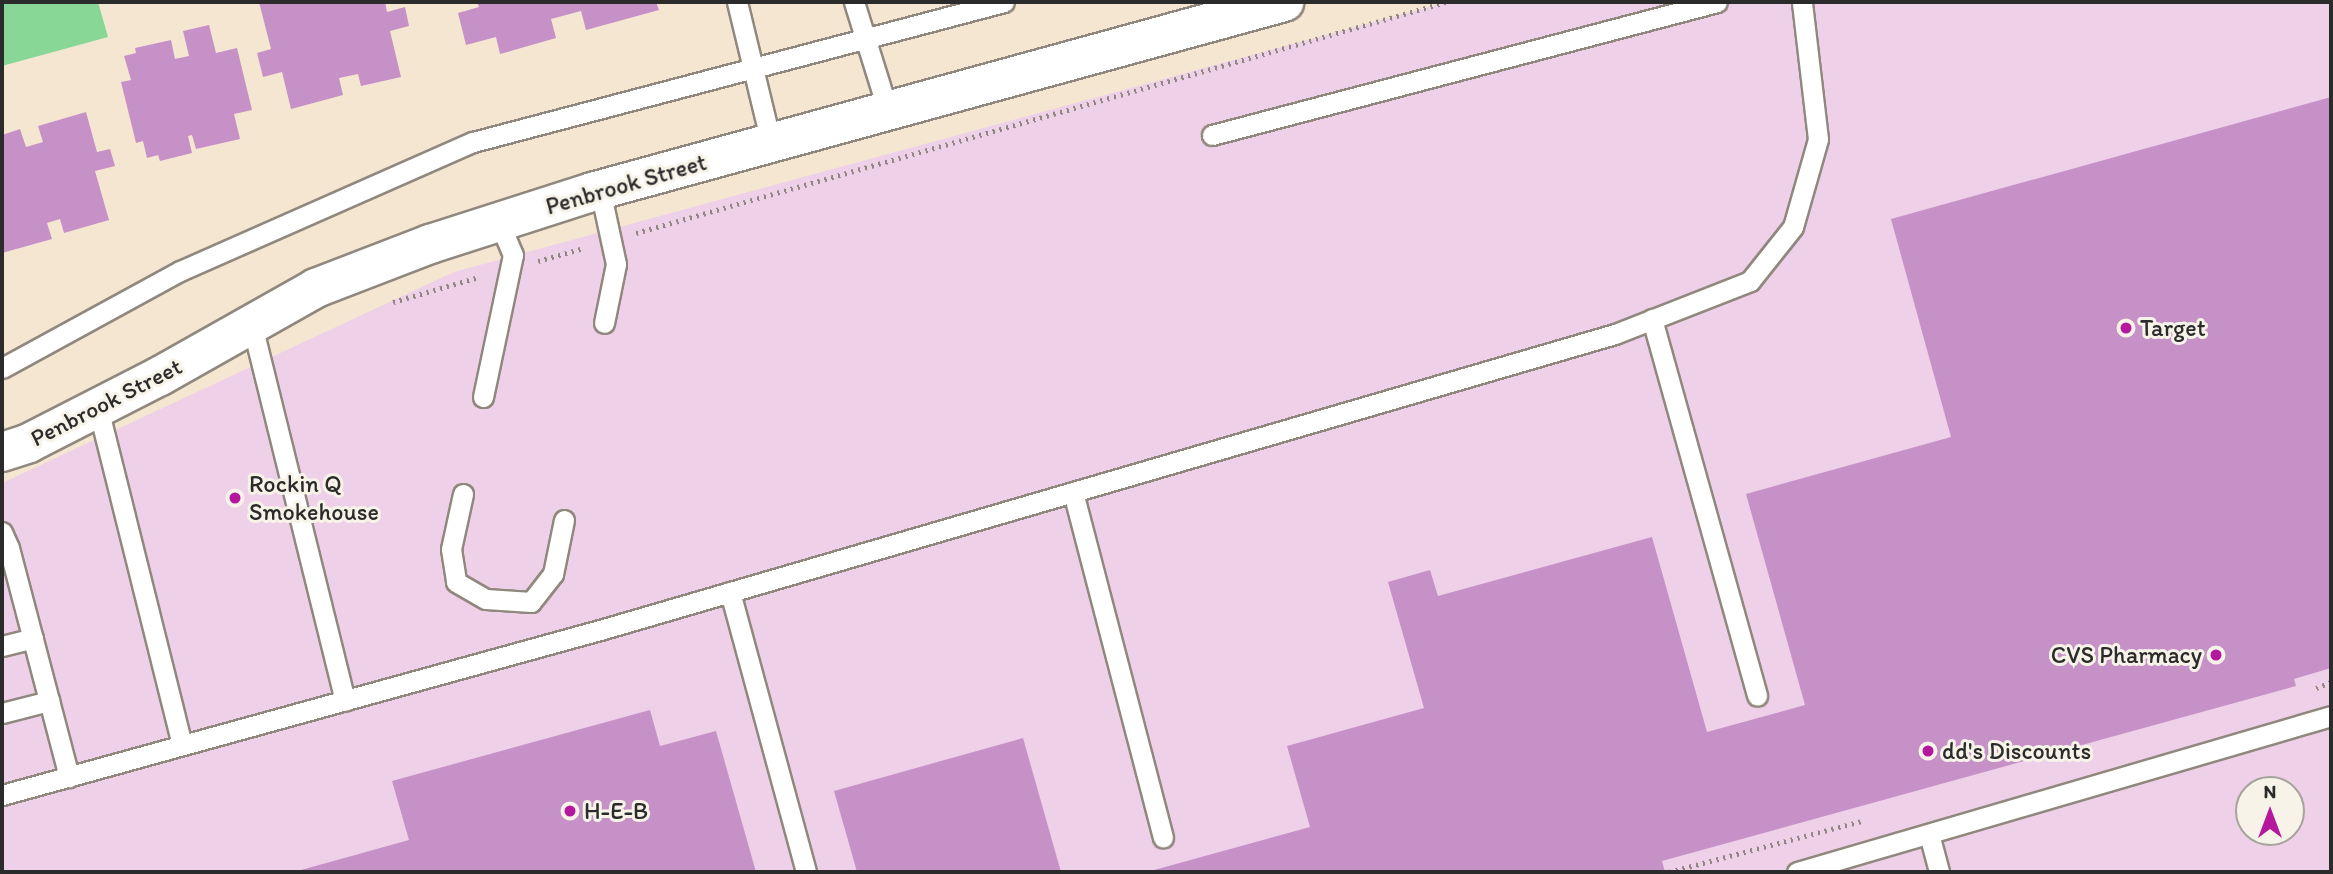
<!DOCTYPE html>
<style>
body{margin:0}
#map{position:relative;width:2333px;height:874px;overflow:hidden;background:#f5e6d1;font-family:Itim,sans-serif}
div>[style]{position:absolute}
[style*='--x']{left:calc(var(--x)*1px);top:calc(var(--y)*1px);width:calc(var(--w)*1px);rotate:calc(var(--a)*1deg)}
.built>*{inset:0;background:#eed0e8}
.green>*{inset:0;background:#88d796}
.building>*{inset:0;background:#c691c6}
.path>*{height:4.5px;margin-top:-2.25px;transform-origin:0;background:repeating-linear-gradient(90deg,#90887e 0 2px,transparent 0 7px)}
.roads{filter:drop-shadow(2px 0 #90887e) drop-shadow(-2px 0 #90887e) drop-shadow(0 2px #90887e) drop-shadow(0 -2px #90887e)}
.service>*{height:19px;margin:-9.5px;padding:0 9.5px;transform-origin:9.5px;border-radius:9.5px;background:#fff}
.minor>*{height:38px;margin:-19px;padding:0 19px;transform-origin:19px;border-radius:19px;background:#fff}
.dots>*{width:19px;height:19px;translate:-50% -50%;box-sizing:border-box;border:4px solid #f7f3e8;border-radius:50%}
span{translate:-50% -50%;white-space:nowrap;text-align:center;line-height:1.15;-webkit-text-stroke:6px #f7f3e8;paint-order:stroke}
.street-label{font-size:24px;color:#2b2b2b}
.poi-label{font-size:24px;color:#2b2b2b}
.left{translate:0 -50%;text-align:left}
.right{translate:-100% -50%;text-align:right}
.frame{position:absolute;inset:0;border:4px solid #2b2b2b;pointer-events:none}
.north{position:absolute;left:2235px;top:776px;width:70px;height:70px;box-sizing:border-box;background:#f7f3e8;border:2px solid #a5a39c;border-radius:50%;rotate:0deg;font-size:19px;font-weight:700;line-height:28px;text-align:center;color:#2b2b2b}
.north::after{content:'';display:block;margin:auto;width:24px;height:32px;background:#b5179e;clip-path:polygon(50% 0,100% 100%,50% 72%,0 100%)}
</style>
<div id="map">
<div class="built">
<div style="clip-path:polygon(evenodd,1447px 2px,2331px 2px,2331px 872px,2px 872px,2px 483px,454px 272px,1447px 2px,2249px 790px,2291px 790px,2291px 832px,2249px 832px,2249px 790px)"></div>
</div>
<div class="green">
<div style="clip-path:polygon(2px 2px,98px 2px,108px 37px,2px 66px)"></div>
</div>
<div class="building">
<div style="clip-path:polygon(259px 2px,385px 2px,387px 12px,405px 7px,409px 26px,390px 31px,401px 77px,361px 86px,358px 74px,339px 78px,343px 95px,291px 109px,282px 72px,263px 77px,257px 53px,271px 49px)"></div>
<div style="clip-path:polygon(477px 2px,656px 2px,659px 10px,586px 30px,581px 11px,551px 19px,556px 38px,500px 54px,496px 37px,466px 45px,458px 13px,479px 7px)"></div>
<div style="clip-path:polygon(209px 25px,216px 53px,237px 48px,252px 110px,234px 114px,240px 139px,196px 149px,192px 135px,188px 136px,192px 153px,160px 161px,158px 155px,147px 158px,143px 141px,136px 143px,121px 82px,131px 80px,124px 56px,136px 53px,135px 48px,171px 40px,175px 59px,189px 56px,183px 31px)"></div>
<div style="clip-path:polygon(2331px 97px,2331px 668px,2294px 679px,2296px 686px,1662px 861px,1665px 872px,1147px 872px,1310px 827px,1287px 746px,1424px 708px,1388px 582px,1430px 570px,1438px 596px,1652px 537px,1707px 732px,1805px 705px,1746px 494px,1951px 437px,1891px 219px)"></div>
<div style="clip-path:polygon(86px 112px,97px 152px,110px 149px,115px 166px,95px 171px,109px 220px,64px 233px,60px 219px,47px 223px,52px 239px,2px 253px,2px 135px,20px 129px,26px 147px,43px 142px,38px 126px)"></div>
<div style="clip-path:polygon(650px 710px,660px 746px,716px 731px,756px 872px,294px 872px,409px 840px,392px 781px)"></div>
<div style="clip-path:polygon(1023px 738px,1061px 872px,857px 872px,834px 791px)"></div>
</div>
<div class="path">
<div style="--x:636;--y:233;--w:842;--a:-15.92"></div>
<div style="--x:538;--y:261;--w:48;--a:-15.8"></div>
<div style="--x:393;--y:302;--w:90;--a:-16.2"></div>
<div style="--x:2316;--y:688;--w:16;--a:-22"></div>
<div style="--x:1669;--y:872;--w:200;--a:-14.8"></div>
</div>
<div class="roads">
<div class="service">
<div style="--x:737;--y:2;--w:145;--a:76.4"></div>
<div style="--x:854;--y:2;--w:114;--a:72.7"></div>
<div style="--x:1212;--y:135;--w:522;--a:-14.75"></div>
<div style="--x:600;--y:190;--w:76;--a:77.8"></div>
<div style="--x:616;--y:264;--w:60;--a:101.5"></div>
<div style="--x:1652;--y:319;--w:391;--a:74.4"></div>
<div style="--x:252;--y:325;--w:387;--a:76.1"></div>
<div style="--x:2;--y:368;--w:203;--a:-28.6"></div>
<div style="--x:180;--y:271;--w:320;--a:-23.8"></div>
<div style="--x:473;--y:142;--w:549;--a:-14.77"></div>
<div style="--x:483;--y:397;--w:145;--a:-78.1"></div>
<div style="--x:513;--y:255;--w:36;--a:-113"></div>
<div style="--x:98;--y:408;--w:347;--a:76"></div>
<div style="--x:1073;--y:492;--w:357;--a:75.4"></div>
<div style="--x:463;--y:494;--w:56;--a:102.3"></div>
<div style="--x:451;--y:549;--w:33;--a:81"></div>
<div style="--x:456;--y:582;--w:34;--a:30"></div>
<div style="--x:486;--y:599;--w:45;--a:3.8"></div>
<div style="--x:531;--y:602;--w:36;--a:-52"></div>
<div style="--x:553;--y:574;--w:55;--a:-78.5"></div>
<div style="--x:2;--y:532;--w:17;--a:66"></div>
<div style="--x:9;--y:548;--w:237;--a:75.3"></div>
<div style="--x:730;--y:592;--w:290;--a:74.8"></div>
<div style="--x:2;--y:646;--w:32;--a:-14"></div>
<div style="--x:2;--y:713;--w:49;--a:-14.3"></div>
<div style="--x:2;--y:795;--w:620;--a:-15.43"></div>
<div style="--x:600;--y:630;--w:1057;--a:-16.26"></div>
<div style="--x:1615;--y:334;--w:145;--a:-21.4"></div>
<div style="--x:1750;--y:281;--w:69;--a:-51.5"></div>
<div style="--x:1793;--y:227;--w:91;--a:-74.1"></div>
<div style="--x:1818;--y:139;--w:138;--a:-96.7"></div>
<div style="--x:1929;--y:834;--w:39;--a:75"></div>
<div style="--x:1797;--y:872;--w:556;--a:-16.28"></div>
</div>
<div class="minor">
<div style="--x:2;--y:452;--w:28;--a:-18"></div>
<div style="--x:29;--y:443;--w:147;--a:-27.1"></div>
<div style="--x:160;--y:376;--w:179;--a:-29.4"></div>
<div style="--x:316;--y:288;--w:122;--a:-21.1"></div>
<div style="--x:430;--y:244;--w:170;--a:-17.8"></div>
<div style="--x:592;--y:192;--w:718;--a:-15.35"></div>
</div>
</div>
<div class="dots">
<div style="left:2126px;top:328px;background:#b5179e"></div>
<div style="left:235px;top:498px;background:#b5179e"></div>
<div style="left:2216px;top:655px;background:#b5179e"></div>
<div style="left:1928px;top:751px;background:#b5179e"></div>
<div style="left:570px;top:811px;background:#b5179e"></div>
</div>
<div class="street-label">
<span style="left:626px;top:184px;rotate:-16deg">Penbrook Street</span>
<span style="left:106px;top:402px;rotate:-27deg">Penbrook Street</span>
</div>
<div class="poi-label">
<span class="left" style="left:2140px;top:328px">Target</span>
<span class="left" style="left:249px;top:498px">Rockin Q<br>Smokehouse</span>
<span class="right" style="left:2202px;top:655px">CVS Pharmacy</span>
<span class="left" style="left:1942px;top:751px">dd's Discounts</span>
<span class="left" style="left:584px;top:811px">H-E-B</span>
</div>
<div class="frame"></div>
<div class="north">N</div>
</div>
